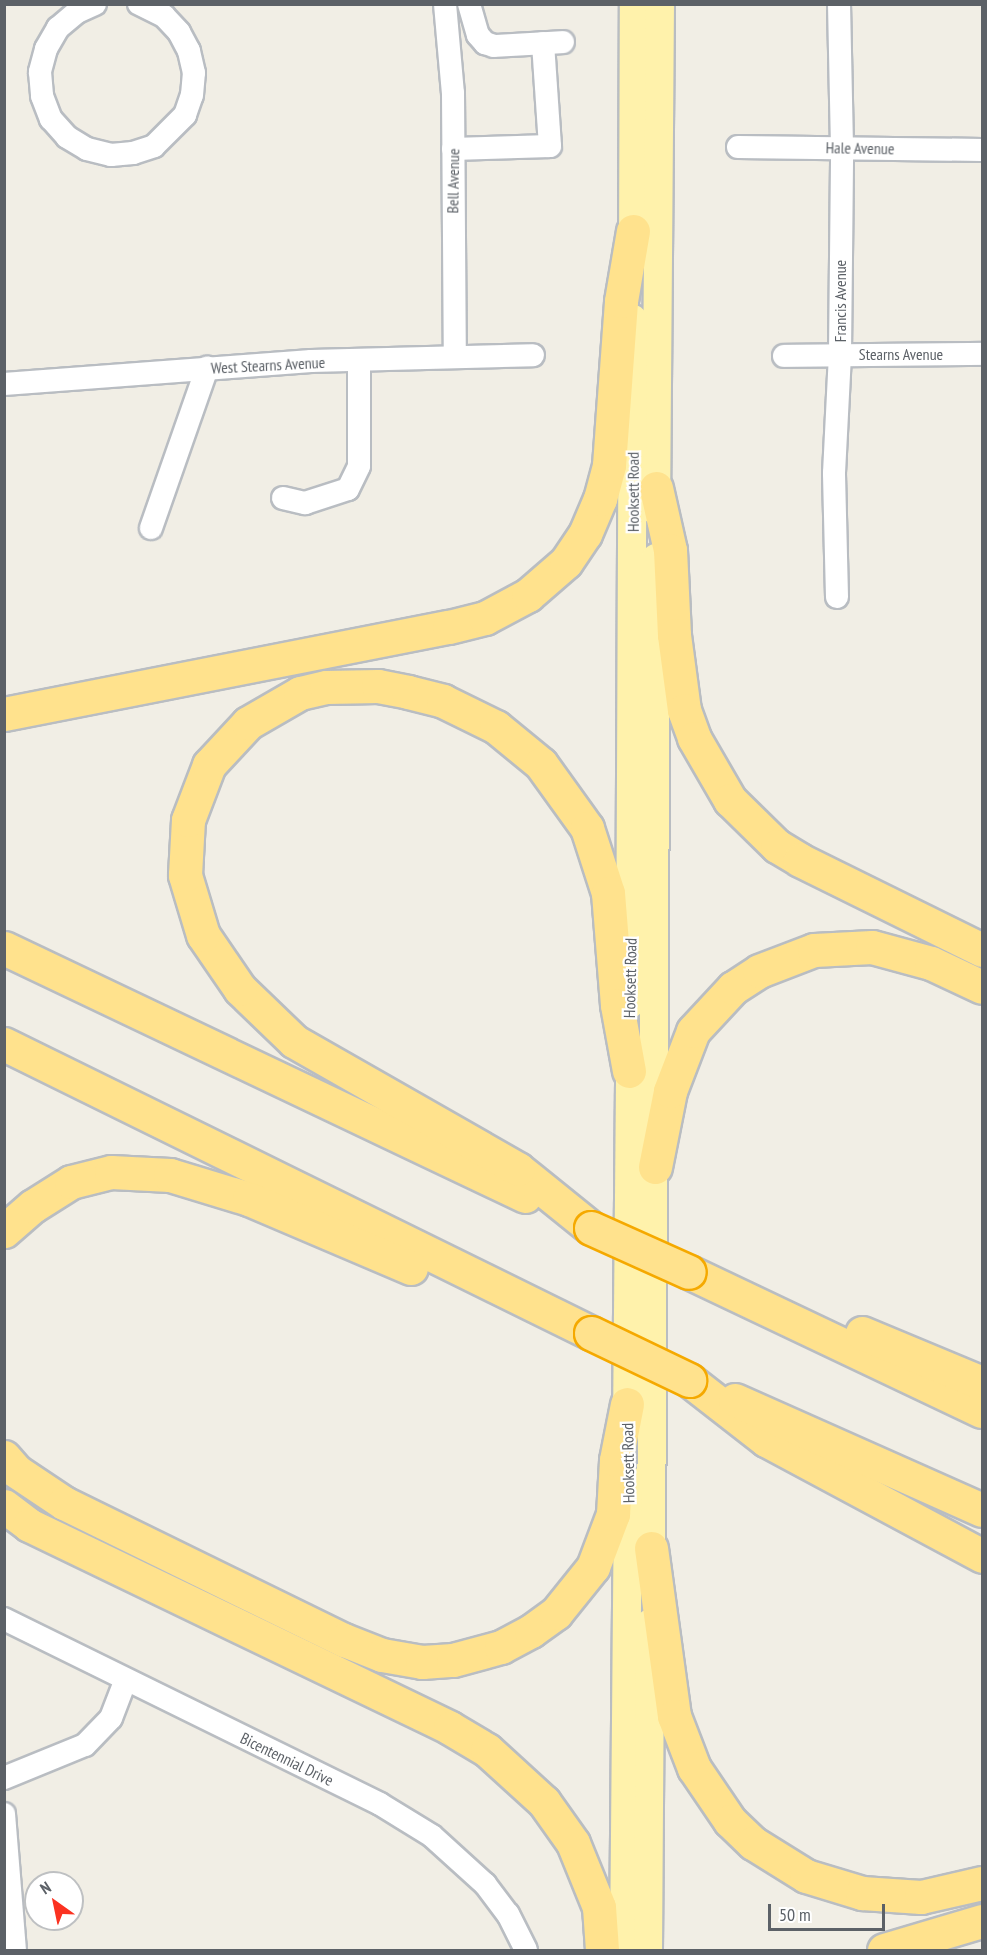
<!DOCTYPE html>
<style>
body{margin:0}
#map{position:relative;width:987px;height:1955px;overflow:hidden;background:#f1eee5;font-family:"PT Sans Narrow",sans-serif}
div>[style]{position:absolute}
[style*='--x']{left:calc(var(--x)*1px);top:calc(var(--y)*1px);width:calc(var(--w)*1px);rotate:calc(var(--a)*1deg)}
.roads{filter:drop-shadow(2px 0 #b9bdc2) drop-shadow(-2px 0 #b9bdc2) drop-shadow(0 2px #b9bdc2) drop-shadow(0 -2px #b9bdc2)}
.minor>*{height:22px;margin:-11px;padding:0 11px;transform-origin:11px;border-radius:11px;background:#fff}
.major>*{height:28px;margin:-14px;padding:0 14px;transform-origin:14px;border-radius:14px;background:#fff2ab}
.highway>*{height:33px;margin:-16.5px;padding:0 16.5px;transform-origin:16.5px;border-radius:16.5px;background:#ffe28d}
.bridges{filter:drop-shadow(2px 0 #f5a900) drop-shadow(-2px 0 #f5a900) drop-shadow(0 2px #f5a900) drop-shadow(0 -2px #f5a900)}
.highway-bridge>*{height:33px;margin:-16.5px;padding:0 16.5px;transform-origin:16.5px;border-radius:16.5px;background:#ffe28d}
span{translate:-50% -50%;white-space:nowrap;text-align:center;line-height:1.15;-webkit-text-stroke:4.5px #fff;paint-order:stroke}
.street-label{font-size:16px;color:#5c6167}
.frame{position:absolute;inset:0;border:6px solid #5c6167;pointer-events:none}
.north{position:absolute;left:24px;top:1871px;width:60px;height:60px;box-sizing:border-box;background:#fff;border:2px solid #bec0c2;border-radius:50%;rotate:327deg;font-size:16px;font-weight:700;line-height:24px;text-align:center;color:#5c6167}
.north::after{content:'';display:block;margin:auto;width:21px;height:27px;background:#fb3221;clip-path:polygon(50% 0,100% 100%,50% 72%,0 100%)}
.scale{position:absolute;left:768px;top:1904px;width:117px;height:27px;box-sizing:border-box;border:3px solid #5c6167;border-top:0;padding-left:8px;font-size:18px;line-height:21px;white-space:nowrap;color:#5c6167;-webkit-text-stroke:4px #fff;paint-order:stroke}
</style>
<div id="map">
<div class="roads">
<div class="minor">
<div style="--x:95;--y:4;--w:20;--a:156"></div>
<div style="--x:77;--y:12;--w:25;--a:140"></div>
<div style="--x:58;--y:28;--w:24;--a:120"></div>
<div style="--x:46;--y:49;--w:24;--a:105"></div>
<div style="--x:40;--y:72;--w:24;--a:85"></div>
<div style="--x:42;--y:96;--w:25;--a:69"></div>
<div style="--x:51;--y:119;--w:24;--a:48"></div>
<div style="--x:67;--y:137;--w:23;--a:31"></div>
<div style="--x:87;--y:149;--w:25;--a:14"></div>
<div style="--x:111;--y:155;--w:22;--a:-5"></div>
<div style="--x:133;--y:153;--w:22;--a:-18"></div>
<div style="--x:154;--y:146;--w:44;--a:-45"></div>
<div style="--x:185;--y:115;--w:21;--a:-71"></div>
<div style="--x:192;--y:95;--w:22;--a:-85"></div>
<div style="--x:194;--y:73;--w:23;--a:-103"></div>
<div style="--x:189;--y:51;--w:21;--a:-118"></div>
<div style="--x:179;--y:32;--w:22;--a:-133"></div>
<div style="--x:164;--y:16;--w:28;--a:-154"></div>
<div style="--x:445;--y:4;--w:89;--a:84.9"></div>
<div style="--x:453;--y:93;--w:264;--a:89.6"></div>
<div style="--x:469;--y:4;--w:32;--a:74"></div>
<div style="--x:478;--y:35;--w:11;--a:49"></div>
<div style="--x:485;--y:43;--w:9;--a:18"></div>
<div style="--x:494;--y:46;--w:69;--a:-3.3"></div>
<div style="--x:738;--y:147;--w:244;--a:0.7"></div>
<div style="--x:453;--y:149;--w:97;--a:-1.8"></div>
<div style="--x:550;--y:146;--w:103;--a:-93.9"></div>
<div style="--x:784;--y:356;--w:198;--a:-0.6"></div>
<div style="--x:4;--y:384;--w:308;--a:-4.3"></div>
<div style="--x:311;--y:361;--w:222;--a:-1.5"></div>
<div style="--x:283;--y:498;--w:23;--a:13"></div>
<div style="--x:305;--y:503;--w:45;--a:-18"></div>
<div style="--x:348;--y:489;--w:25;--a:-64"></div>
<div style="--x:359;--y:466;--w:105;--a:-90"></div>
<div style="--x:151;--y:528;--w:170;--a:-70.7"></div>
<div style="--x:837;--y:597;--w:124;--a:-91.4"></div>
<div style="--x:834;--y:473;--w:120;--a:-87.1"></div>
<div style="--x:840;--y:353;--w:206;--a:-89.4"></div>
<div style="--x:842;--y:147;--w:143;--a:-91.2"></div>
<div style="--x:4;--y:1619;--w:419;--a:26.2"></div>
<div style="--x:380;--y:1804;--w:61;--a:31.6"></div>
<div style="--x:432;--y:1836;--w:72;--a:42.2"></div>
<div style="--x:485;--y:1884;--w:38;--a:53"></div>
<div style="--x:508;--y:1914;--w:40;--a:63.4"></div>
<div style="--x:4;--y:1778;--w:87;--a:-22.2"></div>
<div style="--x:85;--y:1745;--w:37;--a:-46"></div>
<div style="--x:111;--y:1718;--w:39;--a:-69"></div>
<div style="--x:4;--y:1814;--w:136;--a:85.4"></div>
</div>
<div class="major">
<div style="--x:633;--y:254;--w:250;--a:-89.8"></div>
<div style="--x:656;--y:511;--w:507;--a:-89.55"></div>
<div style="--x:630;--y:1004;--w:685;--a:-89.75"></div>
<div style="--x:627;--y:1427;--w:379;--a:-89.5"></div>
<div style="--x:651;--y:1570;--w:1012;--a:-89.72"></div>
<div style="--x:624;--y:1950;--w:470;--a:-89.5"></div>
<div style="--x:648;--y:1950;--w:327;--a:-89.6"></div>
</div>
<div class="highway">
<div style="--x:656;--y:488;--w:64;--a:77.3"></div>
<div style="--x:670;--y:550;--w:85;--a:87.3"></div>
<div style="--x:674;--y:635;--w:76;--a:82.4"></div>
<div style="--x:684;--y:710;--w:30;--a:70"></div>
<div style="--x:694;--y:738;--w:72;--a:59.9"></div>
<div style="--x:730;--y:800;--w:66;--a:44.4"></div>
<div style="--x:777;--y:846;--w:27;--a:31"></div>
<div style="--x:800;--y:860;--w:203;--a:26.3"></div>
<div style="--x:4;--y:714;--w:453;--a:-11.1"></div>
<div style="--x:449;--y:627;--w:37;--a:-14"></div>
<div style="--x:485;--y:618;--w:49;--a:-28.1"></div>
<div style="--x:528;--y:595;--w:50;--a:-41"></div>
<div style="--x:566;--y:562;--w:34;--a:-56"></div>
<div style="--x:585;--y:534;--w:38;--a:-67"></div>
<div style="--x:600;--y:499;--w:35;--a:-75"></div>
<div style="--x:609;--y:465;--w:164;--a:-85.8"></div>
<div style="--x:621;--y:301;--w:71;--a:-80.3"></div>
<div style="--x:4;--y:948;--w:577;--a:25.45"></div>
<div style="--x:4;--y:1044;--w:654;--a:26.21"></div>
<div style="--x:655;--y:1167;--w:77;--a:-78.8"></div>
<div style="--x:670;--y:1091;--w:64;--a:-69"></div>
<div style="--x:693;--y:1031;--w:59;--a:-47.1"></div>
<div style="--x:733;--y:988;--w:31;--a:-33"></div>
<div style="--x:759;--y:971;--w:59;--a:-20.9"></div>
<div style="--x:814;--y:950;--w:58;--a:-3"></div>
<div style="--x:872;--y:947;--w:61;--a:15.2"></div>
<div style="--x:931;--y:963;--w:56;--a:25.2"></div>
<div style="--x:591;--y:1228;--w:94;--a:-141.1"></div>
<div style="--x:518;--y:1169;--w:258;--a:-150.3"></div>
<div style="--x:294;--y:1041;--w:75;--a:-136.1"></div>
<div style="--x:240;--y:989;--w:65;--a:-124.4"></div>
<div style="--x:203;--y:935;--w:63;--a:-106.7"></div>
<div style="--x:185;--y:875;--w:55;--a:-86.9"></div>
<div style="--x:188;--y:820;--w:59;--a:-69.1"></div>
<div style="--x:209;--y:765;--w:57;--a:-47.1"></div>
<div style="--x:248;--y:723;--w:60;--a:-30"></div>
<div style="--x:300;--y:693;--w:27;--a:-13"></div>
<div style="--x:326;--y:687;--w:52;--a:-1.1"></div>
<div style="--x:378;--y:686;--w:31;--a:11"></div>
<div style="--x:408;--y:692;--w:36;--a:14"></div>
<div style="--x:443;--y:701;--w:59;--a:26.1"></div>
<div style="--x:496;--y:727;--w:58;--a:39.4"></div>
<div style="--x:541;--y:764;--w:79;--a:54.3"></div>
<div style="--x:587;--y:828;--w:68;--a:72.1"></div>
<div style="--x:608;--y:893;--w:112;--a:85.4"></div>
<div style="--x:617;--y:1005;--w:67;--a:79.7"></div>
<div style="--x:4;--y:1231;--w:38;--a:-41"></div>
<div style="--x:33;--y:1206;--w:45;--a:-32.3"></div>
<div style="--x:71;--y:1182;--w:41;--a:-14"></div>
<div style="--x:111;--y:1172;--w:59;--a:2.9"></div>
<div style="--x:170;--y:1175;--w:83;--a:16.9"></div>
<div style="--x:249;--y:1199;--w:176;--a:23.1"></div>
<div style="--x:689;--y:1272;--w:324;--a:25.4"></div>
<div style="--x:862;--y:1333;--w:130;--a:22.6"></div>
<div style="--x:689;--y:1380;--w:98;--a:37.9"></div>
<div style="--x:766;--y:1440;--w:245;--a:28.2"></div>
<div style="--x:735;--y:1400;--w:270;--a:24"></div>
<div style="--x:4;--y:1457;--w:18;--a:49"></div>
<div style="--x:16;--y:1471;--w:58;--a:33.7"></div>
<div style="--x:64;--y:1503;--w:312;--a:26.1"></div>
<div style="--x:344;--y:1640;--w:41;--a:21.5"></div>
<div style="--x:382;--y:1655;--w:41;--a:9.9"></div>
<div style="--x:422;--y:1662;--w:31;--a:-4"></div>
<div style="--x:453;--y:1660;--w:50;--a:-15.2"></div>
<div style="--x:501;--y:1647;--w:34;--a:-28"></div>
<div style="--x:531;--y:1631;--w:31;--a:-36"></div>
<div style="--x:556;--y:1613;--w:59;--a:-51.2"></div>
<div style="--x:593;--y:1567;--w:57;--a:-69.3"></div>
<div style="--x:613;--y:1514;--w:54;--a:-86.8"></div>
<div style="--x:616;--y:1460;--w:57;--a:-78.9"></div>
<div style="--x:4;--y:1506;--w:31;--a:37"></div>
<div style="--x:29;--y:1525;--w:467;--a:25.7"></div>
<div style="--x:450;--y:1728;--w:43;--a:30.7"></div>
<div style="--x:487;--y:1750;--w:77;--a:42.4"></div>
<div style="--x:544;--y:1802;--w:50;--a:54.7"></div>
<div style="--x:573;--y:1843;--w:69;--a:67.9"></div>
<div style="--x:599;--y:1907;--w:43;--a:86"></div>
<div style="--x:651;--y:1548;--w:170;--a:82.2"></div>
<div style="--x:674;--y:1716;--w:56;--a:69"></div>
<div style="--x:694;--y:1768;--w:64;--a:55.8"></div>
<div style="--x:730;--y:1821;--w:32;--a:44"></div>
<div style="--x:753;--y:1843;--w:62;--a:31.9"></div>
<div style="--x:806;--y:1876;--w:59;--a:16.9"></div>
<div style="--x:862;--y:1893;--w:59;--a:3.9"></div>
<div style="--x:921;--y:1897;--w:63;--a:-12.9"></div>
<div style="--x:884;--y:1950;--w:102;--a:-16.5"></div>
</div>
</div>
<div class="bridges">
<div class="highway-bridge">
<div style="--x:591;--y:1228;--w:107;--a:24.2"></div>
<div style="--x:591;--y:1333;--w:109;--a:25.6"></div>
</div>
</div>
<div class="street-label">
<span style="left:860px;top:148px;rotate:1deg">Hale Avenue</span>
<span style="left:453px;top:181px;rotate:-89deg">Bell Avenue</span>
<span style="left:840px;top:301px;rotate:-90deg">Francis Avenue</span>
<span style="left:901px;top:354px">Stearns Avenue</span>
<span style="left:268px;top:365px;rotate:-3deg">West Stearns Avenue</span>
<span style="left:633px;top:492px;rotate:-90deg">Hooksett Road</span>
<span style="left:630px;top:978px;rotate:-89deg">Hooksett Road</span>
<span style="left:628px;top:1463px;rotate:-91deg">Hooksett Road</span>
<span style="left:287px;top:1759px;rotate:26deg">Bicentennial Drive</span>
</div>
<div class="frame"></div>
<div class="north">N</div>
<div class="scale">50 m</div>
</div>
